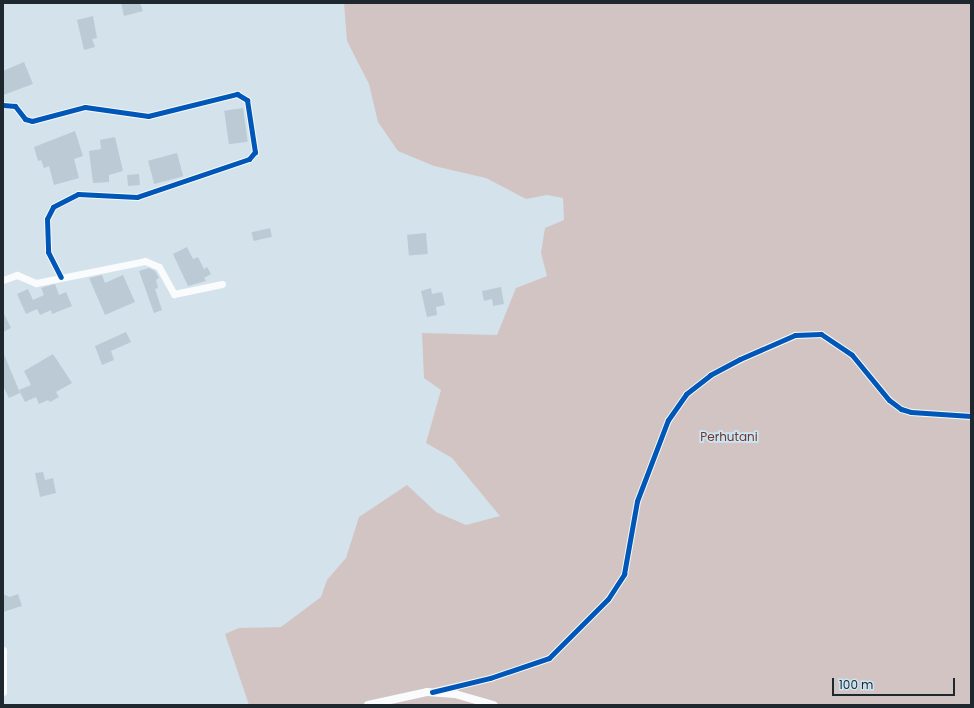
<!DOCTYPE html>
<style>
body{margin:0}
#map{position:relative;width:974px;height:708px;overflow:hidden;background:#d4e2eb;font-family:Poppins,sans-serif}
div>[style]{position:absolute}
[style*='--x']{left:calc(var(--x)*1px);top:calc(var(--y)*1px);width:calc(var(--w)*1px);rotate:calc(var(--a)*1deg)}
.green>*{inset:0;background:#d2c4c3}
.building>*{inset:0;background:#bbcad4;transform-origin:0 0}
.minor>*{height:7px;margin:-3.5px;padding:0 3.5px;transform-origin:3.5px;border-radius:3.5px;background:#f9fbfc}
.tertiary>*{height:8px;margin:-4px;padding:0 4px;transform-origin:4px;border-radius:4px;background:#f9fbfc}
.cycleway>*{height:5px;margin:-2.5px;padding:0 2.5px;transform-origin:2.5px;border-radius:2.5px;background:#0057b8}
span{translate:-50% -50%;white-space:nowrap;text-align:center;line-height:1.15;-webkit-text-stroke:3.5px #cae5f5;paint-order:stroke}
.park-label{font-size:12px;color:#743627}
.frame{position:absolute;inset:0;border:4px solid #1e282e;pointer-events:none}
.scale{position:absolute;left:832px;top:678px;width:123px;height:18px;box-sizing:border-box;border:2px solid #1e282e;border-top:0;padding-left:5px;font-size:12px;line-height:14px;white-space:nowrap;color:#1e282e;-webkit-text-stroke:3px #cae5f5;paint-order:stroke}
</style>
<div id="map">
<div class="green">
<div style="clip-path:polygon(344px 3px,971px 3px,971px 705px,249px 705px,225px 634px,239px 628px,281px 627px,321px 597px,327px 580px,346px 558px,359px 517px,407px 485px,436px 512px,466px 525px,500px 516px,452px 458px,426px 443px,441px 390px,424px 378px,422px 333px,497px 335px,516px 288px,547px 276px,541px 253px,545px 228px,564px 220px,563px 198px,547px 195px,526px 199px,486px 178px,434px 166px,398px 151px,378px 122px,369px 84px,347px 41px)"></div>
</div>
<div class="building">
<div style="clip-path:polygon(121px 3px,140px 3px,143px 11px,124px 16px)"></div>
<div style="clip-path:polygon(93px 16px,97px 38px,92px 39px,95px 47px,84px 50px,77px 20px)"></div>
<div style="clip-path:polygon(24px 62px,33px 84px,3px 95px,3px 71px)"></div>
<div style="left:243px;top:108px;width:34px;height:19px;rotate:82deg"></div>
<div style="clip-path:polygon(75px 131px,83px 156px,74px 159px,79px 178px,54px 185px,49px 166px,44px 168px,41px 160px,38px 161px,34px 147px)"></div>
<div style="clip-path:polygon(115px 137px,123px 171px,109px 175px,109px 182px,93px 183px,89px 151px,101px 149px,100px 140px)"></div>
<div style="left:177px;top:153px;width:24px;height:30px;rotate:75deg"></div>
<div style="left:139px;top:174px;width:11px;height:12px;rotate:85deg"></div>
<div style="left:270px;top:228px;width:9px;height:19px;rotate:77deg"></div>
<div style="left:426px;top:233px;width:21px;height:19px;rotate:85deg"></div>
<div style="clip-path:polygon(187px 247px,193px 259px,198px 257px,204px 269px,207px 267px,211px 274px,204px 278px,206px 281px,188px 286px,173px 254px)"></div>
<div style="clip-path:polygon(149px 268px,155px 271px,159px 278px,156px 280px,158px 288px,155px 289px,162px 310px,154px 313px,139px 271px)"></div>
<div style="clip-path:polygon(102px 275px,105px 283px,123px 275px,135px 302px,105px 315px,89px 278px)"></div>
<div style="clip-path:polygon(55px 284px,59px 295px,66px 292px,72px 306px,52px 314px,51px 310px,40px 315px,37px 309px,26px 314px,17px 294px,28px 289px,33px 300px,44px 295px,41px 288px)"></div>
<div style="clip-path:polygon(501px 287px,504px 304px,493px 306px,492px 299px,484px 301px,482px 291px)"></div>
<div style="clip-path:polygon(431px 288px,432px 294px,442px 292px,445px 305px,436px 307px,437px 315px,427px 317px,421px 291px)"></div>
<div style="clip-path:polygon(3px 312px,11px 328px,3px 332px)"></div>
<div style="clip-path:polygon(126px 332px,131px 342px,111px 351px,114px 360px,102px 365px,95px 346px)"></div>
<div style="clip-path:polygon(3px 352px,20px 393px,9px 398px,3px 386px)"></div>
<div style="clip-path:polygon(53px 354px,72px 383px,56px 392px,59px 397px,50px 402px,48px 400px,39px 404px,36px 397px,25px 402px,19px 390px,31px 385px,24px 371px)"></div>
<div style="clip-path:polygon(43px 472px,45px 480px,53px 478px,56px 493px,40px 497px,35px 473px)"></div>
<div style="clip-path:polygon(3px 594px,10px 597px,18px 594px,22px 606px,3px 612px)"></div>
</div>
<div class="minor">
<div style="--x:3;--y:105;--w:12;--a:5"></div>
<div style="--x:15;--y:106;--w:16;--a:52"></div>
<div style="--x:25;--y:119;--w:7;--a:16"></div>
<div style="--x:32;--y:121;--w:55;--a:-14.8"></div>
<div style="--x:85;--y:107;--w:64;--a:8.1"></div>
<div style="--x:148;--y:116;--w:92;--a:-13.9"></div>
<div style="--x:237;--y:94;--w:12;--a:31"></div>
<div style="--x:247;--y:100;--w:53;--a:81.3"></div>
<div style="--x:255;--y:152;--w:9;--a:131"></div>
<div style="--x:249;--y:159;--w:118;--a:161.3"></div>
<div style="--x:137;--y:197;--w:59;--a:-177.1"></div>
<div style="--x:78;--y:194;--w:28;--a:153"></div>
<div style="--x:53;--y:207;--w:13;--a:117"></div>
<div style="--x:47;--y:219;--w:33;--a:88"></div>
<div style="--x:48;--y:252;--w:28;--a:63"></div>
<div style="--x:3;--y:280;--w:15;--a:-20"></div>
<div style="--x:17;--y:275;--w:21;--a:23"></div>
<div style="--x:36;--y:283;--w:111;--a:-11.4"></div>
<div style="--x:145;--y:261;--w:15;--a:23"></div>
<div style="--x:159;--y:267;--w:31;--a:61"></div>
<div style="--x:174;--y:294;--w:49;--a:-11.8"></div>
<div style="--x:3;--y:650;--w:42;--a:90"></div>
<div style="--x:435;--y:691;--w:57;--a:-13.3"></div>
<div style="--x:490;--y:678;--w:62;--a:-18.7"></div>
<div style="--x:549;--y:658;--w:83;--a:-45"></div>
<div style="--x:608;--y:599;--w:30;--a:-57"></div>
<div style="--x:624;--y:574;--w:74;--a:-79.9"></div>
<div style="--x:637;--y:501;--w:87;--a:-69.1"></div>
<div style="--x:668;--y:420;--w:32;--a:-55"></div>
<div style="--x:686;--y:394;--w:31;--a:-38"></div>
<div style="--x:710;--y:375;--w:34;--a:-28"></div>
<div style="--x:740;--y:359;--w:60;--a:-23.6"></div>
<div style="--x:795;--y:335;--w:26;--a:-2"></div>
<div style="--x:821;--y:334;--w:37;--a:34"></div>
<div style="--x:852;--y:355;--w:58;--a:50.6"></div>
<div style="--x:889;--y:400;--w:15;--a:37"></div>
<div style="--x:901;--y:409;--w:10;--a:17"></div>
<div style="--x:911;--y:412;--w:60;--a:3.8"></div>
</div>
<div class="tertiary">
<div style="--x:368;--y:705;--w:60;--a:-12.4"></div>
<div style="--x:427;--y:692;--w:28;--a:4"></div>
<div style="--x:455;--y:694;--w:40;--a:16"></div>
</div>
<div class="cycleway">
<div style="--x:3;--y:105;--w:12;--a:5"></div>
<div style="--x:15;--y:106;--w:16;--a:52"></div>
<div style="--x:25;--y:119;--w:7;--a:16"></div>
<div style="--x:32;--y:121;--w:55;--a:-14.8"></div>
<div style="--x:85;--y:107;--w:64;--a:8.1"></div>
<div style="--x:148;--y:116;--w:92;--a:-13.9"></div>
<div style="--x:237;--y:94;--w:12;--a:31"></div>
<div style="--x:247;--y:100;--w:53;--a:81.3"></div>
<div style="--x:255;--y:152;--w:9;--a:131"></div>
<div style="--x:249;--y:159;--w:118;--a:161.3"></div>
<div style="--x:137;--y:197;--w:59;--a:-177.1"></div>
<div style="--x:78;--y:194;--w:28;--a:153"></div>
<div style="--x:53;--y:207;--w:13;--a:117"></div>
<div style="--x:47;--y:219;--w:33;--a:88"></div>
<div style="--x:48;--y:252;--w:28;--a:63"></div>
<div style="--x:432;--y:692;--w:60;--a:-13.6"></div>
<div style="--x:490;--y:678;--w:62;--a:-18.7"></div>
<div style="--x:549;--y:658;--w:83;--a:-45"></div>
<div style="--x:608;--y:599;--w:30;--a:-57"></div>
<div style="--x:624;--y:574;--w:74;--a:-79.9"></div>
<div style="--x:637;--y:501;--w:87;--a:-69.1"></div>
<div style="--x:668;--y:420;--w:32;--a:-55"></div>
<div style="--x:686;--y:394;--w:31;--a:-38"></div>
<div style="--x:710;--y:375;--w:34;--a:-28"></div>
<div style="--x:740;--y:359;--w:60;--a:-23.6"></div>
<div style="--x:795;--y:335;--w:26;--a:-2"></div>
<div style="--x:821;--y:334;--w:37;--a:34"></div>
<div style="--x:852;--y:355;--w:58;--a:50.6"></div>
<div style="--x:889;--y:400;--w:15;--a:37"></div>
<div style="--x:901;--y:409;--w:10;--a:17"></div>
<div style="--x:911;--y:412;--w:60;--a:3.8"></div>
</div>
<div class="park-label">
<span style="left:729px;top:437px">Perhutani</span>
</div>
<div class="frame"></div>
<div class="scale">100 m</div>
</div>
